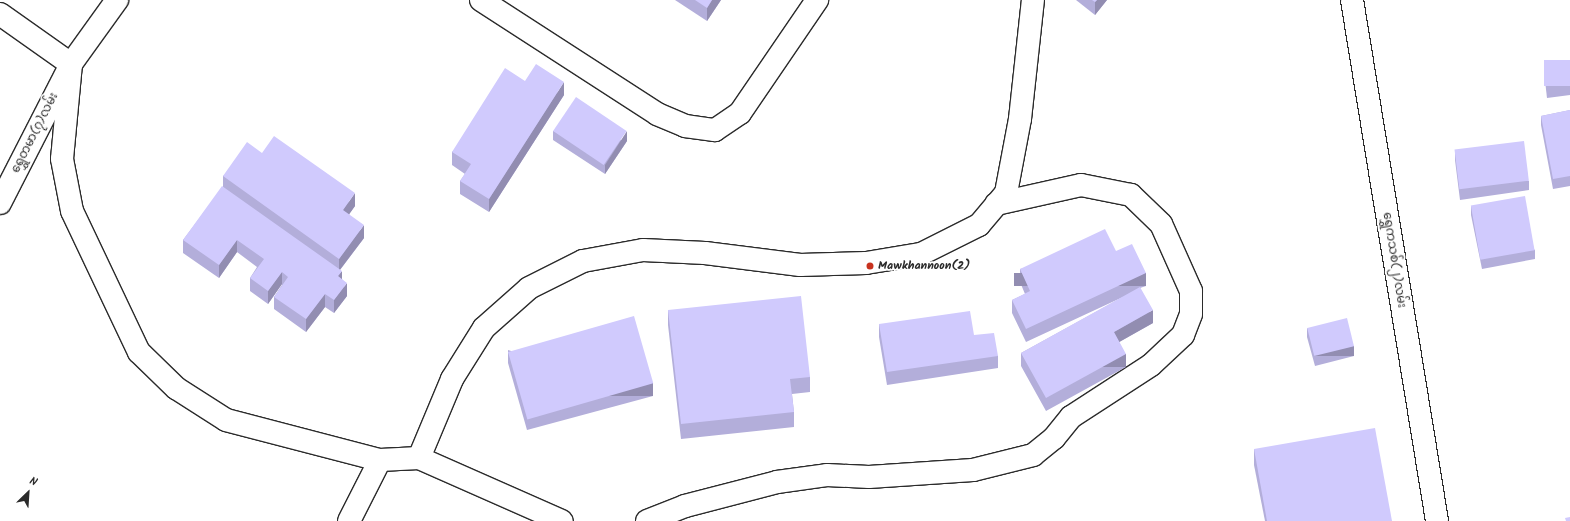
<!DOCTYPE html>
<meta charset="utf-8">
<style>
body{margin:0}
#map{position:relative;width:1570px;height:521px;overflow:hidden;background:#fff;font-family:Kalam,"Noto Sans Myanmar",sans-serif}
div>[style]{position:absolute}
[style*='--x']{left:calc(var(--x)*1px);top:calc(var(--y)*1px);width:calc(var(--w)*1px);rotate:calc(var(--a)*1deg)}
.roads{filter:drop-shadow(1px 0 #2b2b2b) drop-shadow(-1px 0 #2b2b2b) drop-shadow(0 1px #2b2b2b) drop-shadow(0 -1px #2b2b2b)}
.minor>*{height:22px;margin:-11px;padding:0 11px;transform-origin:11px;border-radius:11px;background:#fff}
.wall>*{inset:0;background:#b3aeda}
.shaded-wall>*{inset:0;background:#928db1;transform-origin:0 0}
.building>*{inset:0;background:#d0cafd;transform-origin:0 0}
.dots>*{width:11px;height:11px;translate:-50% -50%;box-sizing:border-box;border:2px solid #fff;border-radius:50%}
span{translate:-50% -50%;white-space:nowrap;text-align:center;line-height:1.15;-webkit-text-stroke:3.5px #fff;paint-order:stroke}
.street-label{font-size:12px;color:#2b2b2b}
.poi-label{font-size:12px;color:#2b2b2b;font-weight:700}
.left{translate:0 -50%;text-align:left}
.north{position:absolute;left:8px;top:473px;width:40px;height:40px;-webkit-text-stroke:3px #fff;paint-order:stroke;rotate:25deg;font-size:11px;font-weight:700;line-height:16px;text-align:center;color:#2b2b2b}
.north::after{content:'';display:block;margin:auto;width:14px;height:18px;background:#2b2b2b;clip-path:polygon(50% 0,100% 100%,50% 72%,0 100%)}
</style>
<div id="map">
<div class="roads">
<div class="minor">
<div style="--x:481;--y:0;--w:210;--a:32.9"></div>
<div style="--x:657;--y:114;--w:30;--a:23"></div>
<div style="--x:685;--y:126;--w:30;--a:8"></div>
<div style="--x:715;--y:130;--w:30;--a:-34"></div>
<div style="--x:740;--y:113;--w:137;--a:-55.7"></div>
<div style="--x:1352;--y:0;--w:528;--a:80.73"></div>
<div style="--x:0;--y:14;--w:87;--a:35.2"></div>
<div style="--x:71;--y:64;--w:95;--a:95.4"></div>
<div style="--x:62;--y:159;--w:53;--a:79.1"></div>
<div style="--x:72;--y:211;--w:156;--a:64.6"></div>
<div style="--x:139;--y:352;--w:52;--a:44.2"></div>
<div style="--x:176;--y:388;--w:59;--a:32.6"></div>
<div style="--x:226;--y:420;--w:159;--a:14.6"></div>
<div style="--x:380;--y:460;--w:39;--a:-3"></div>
<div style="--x:419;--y:458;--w:86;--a:-67.3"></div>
<div style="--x:452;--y:379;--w:60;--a:-57.9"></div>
<div style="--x:484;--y:328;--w:60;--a:-41.6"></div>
<div style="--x:529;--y:288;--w:60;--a:-26.6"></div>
<div style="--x:583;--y:261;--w:61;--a:-10.4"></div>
<div style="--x:643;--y:250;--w:62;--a:2.8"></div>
<div style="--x:705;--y:253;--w:96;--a:7.2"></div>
<div style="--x:800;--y:265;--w:66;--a:-1.7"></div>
<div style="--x:866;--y:263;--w:56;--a:-9.3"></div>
<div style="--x:921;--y:254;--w:65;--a:-26.6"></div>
<div style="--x:979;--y:225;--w:42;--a:-49.8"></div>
<div style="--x:1006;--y:193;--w:75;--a:-79.3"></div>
<div style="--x:1020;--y:119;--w:120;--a:-83.8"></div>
<div style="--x:0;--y:203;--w:156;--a:-62.9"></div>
<div style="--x:71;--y:64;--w:79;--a:-54.3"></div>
<div style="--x:419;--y:458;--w:156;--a:23.8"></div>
<div style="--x:349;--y:521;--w:68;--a:-63.1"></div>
<div style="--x:647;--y:521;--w:41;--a:-21.5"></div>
<div style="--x:685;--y:506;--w:95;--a:-14.6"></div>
<div style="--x:777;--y:482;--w:50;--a:-8"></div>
<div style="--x:827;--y:475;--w:42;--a:2.7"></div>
<div style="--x:869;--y:477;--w:104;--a:-3.9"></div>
<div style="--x:973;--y:470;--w:62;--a:-14"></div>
<div style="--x:1033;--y:455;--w:27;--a:-39"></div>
<div style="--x:1054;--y:438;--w:27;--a:-51"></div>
<div style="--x:1071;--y:417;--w:95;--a:-33"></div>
<div style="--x:1151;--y:365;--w:44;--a:-43.2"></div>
<div style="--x:1183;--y:335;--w:22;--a:-69"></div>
<div style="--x:1191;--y:314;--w:23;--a:-90"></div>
<div style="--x:1191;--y:291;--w:73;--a:-114.1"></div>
<div style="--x:1161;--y:224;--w:42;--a:-136"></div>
<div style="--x:1131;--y:195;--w:51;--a:-168.7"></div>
<div style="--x:1081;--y:185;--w:87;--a:167.4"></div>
</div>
</div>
<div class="wall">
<div style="clip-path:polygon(675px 0,721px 0,707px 21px)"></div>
<div style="clip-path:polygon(1076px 0,1107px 0,1095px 15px)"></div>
<div style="clip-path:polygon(1570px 60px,1570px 95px,1547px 98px,1544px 72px,1544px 62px)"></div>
<div style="clip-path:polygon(525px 81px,564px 95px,489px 212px,460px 194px,460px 181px,465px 174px,452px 165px,452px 152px)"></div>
<div style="clip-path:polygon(1570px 110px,1570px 186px,1553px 189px,1541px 125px,1541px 116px)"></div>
<div style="clip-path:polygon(553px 131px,627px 141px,605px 174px,553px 140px)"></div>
<div style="clip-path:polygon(1455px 150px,1529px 181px,1529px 190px,1460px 200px,1455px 160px)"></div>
<div style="clip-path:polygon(262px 153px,355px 206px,349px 214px,364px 238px,340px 270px,342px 279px,347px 296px,334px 313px,325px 307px,306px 332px,274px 309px,274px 297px,282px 285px,282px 284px,268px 304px,250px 291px,250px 278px,257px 267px,237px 252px,219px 278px,183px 253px,183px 240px,223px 187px,223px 176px)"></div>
<div style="clip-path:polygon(1471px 206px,1535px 250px,1535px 259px,1482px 269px,1471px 215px)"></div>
<div style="clip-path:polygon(1116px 251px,1146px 286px,1140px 288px,1153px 323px,1119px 342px,1126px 367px,1046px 411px,1021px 366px,1021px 353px,1123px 297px,1026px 342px,1012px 313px,1012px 300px,1025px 294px,1020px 282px,1020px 269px)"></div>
<div style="clip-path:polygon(668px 310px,810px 377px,810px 392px,792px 394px,794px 412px,794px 427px,681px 439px,668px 325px)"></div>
<div style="clip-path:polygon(879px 324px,974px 335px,998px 356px,998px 368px,887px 385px,879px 337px)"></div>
<div style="clip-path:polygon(1307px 328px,1354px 356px,1315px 366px,1307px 337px)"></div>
<div style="clip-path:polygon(508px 350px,653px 396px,527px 430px,508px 363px)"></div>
<div style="clip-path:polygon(1254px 449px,1392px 521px,1265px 521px,1254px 465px)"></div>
</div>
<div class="shaded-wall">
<div style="clip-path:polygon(712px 0,721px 0,707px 21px,707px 8px)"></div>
<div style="clip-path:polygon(1097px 0,1107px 0,1095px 15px,1095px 2px)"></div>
<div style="clip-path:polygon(564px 82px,564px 95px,489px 212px,489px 199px)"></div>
<div style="clip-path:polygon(627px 131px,627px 141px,605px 174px,605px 165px)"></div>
<div style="clip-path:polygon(355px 193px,355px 206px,343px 223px,343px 210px)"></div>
<div style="clip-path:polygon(364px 225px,364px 238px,339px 271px,339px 259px)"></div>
<div style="clip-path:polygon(237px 240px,237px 252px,219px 278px,219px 265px)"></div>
<div style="clip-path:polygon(342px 271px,342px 284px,338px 276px)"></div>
<div style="clip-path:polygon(282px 272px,282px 284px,268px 304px,268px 291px)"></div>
<div style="left:1146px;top:273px;width:13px;height:132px;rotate:90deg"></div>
<div style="clip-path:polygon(347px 283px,347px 296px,334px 313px,334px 300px)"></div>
<div style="clip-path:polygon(325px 294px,325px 307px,306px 332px,306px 319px)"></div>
<div style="clip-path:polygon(1153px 310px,1153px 323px,1114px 345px,1114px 332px)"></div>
<div style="left:1354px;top:346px;width:10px;height:40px;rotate:90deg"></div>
<div style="left:1126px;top:354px;width:13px;height:91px;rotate:90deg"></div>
<div style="left:653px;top:383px;width:13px;height:131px;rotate:90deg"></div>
</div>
<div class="building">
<div style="clip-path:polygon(695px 0,712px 0,707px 8px)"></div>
<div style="clip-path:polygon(1092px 0,1097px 0,1095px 2px)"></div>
<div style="left:1570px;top:60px;width:26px;height:26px;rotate:90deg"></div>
<div style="clip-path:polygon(536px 64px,564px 82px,489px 199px,460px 181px,471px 164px,452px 152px,505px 68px,525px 81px)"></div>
<div style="left:576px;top:97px;width:61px;height:41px;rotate:34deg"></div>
<div style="clip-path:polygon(1570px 110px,1570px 176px,1553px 179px,1541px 116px)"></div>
<div style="clip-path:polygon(274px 136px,355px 193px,343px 210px,364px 225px,339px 259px,223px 176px,247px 142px,262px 153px)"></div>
<div style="left:1524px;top:141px;width:40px;height:70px;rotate:83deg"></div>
<div style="clip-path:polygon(222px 186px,342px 271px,338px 276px,347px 283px,334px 300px,325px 294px,306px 319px,274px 297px,288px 277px,282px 272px,268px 291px,250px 278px,264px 259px,237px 240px,219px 265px,183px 240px)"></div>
<div style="left:1525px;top:196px;width:55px;height:55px;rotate:80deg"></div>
<div style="clip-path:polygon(1105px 229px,1116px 251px,1132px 244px,1146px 273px,1026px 329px,1012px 300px,1030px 291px,1020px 269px)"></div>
<div style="clip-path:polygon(1140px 287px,1153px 310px,1114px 332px,1126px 354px,1046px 398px,1021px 353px)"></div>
<div style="clip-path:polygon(801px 296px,810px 377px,790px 379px,794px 412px,681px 424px,668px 310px)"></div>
<div style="clip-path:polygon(970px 311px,974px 335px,994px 333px,998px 356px,887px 372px,879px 324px)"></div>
<div style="left:634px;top:316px;width:70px;height:131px;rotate:74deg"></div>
<div style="left:1347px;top:318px;width:29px;height:41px;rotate:76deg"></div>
<div style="clip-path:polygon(1375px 428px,1392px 521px,1267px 521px,1254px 449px)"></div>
<div style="clip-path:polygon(1570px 517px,1570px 521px,1566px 521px,1565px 518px)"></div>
</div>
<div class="dots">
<div style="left:870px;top:266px;background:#c8321e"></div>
</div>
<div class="street-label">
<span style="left:35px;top:133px;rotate:-63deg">ရွှေတမာ(၇)လမ်း</span>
<span style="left:1394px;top:260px;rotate:81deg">ရွှေကသစ်(၂)လမ်း</span>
</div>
<div class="poi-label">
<span class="left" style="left:878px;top:266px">Mawkhannoon(2)</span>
</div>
<div class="north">N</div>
</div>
